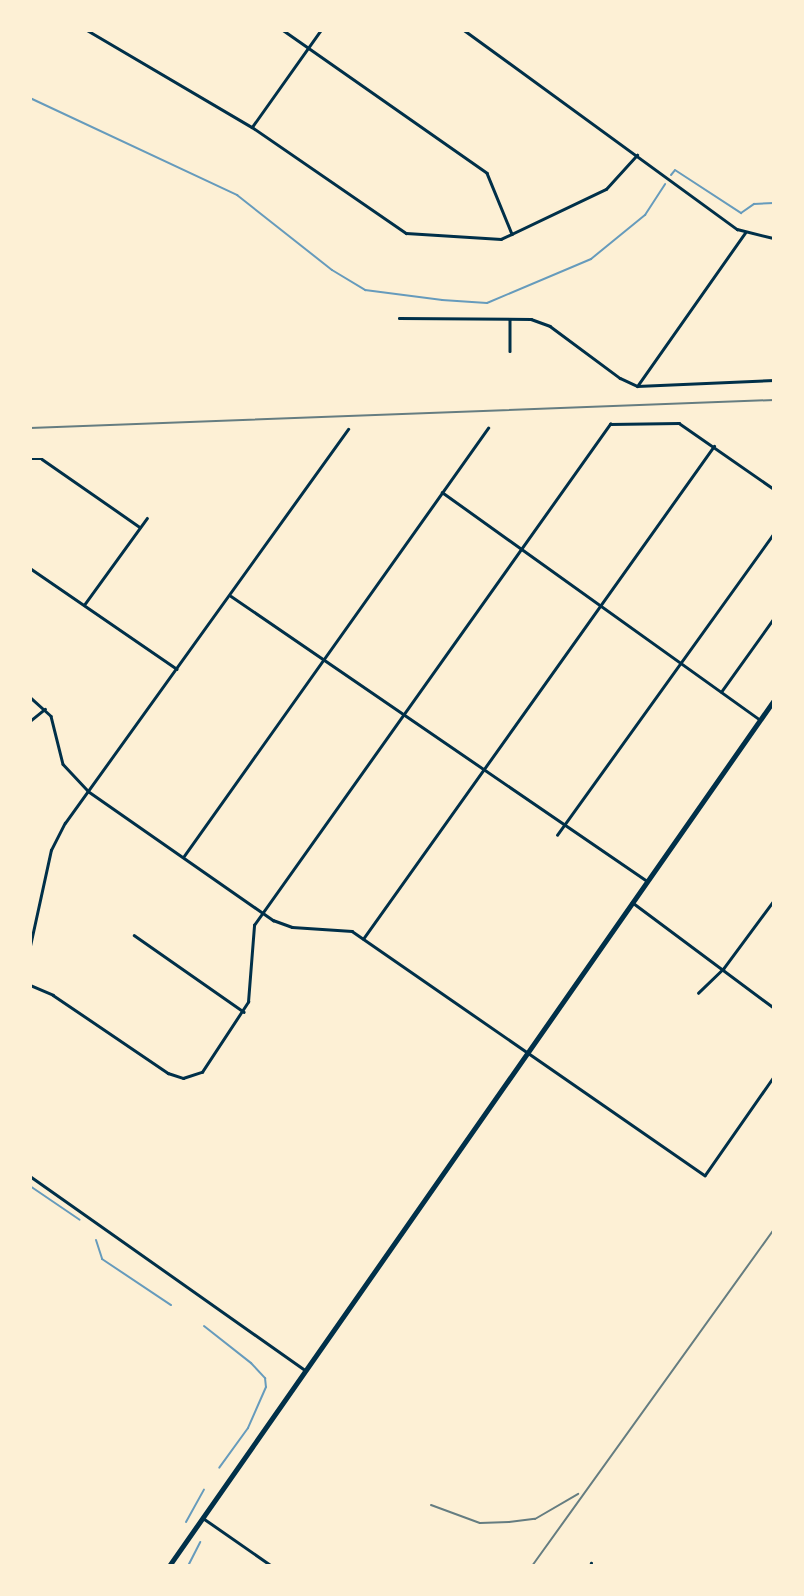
<!DOCTYPE html>
<style>
body{margin:0}
#map{position:relative;width:804px;height:1596px;overflow:hidden;background:#fdf0d5;font-family:"Sofia Sans Condensed",sans-serif}
div>[style]{position:absolute}
[style*='--x']{left:calc(var(--x)*1px);top:calc(var(--y)*1px);width:calc(var(--w)*1px);rotate:calc(var(--a)*1deg)}
.stream>*{height:2px;margin:-1px;padding:0 1px;transform-origin:1px;border-radius:1px;background:#669bbc}
.minor>*{height:2.5px;margin:-1.25px;padding:0 1.25px;transform-origin:1.25px;border-radius:1.25px;background:#003049}
.primary>*{height:4.5px;margin:-2.25px;padding:0 2.25px;transform-origin:2.25px;border-radius:2.25px;background:#003049}
.rail>*{height:2px;margin:-1px;padding:0 1px;transform-origin:1px;border-radius:1px;background:#657d81}
span{translate:-50% -50%;white-space:nowrap;text-align:center;line-height:1.15;-webkit-text-stroke:5px #fdf0d5;paint-order:stroke}
.frame{position:absolute;inset:0;border:32px solid #fdf0d5;pointer-events:none}
</style>
<div id="map">
<div class="stream">
<div style="--x:30;--y:98;--w:229;--a:25.1"></div>
<div style="--x:237;--y:195;--w:121;--a:38.3"></div>
<div style="--x:332;--y:270;--w:39;--a:31"></div>
<div style="--x:365;--y:290;--w:78;--a:7.4"></div>
<div style="--x:442;--y:300;--w:45;--a:3.8"></div>
<div style="--x:487;--y:303;--w:113;--a:-22.9"></div>
<div style="--x:591;--y:259;--w:70;--a:-39.2"></div>
<div style="--x:645;--y:215;--w:37;--a:-57"></div>
<div style="--x:671;--y:175;--w:6;--a:-51"></div>
<div style="--x:675;--y:170;--w:79;--a:33.1"></div>
<div style="--x:741;--y:213;--w:16;--a:-35"></div>
<div style="--x:754;--y:204;--w:20;--a:-3"></div>
<div style="--x:30;--y:1186;--w:60;--a:34.2"></div>
<div style="--x:96;--y:1240;--w:20;--a:72"></div>
<div style="--x:102;--y:1259;--w:83;--a:33.7"></div>
<div style="--x:204;--y:1326;--w:60;--a:38.2"></div>
<div style="--x:251;--y:1363;--w:21;--a:47"></div>
<div style="--x:265;--y:1378;--w:9;--a:84"></div>
<div style="--x:266;--y:1387;--w:45;--a:113.7"></div>
<div style="--x:248;--y:1428;--w:49;--a:125.9"></div>
<div style="--x:186;--y:1522;--w:37;--a:-61"></div>
<div style="--x:188;--y:1566;--w:27;--a:-63"></div>
</div>
<div class="minor">
<div style="--x:87;--y:30;--w:191;--a:30.5"></div>
<div style="--x:252;--y:127;--w:187;--a:34.5"></div>
<div style="--x:406;--y:233;--w:95;--a:3.6"></div>
<div style="--x:501;--y:239;--w:116;--a:-25.5"></div>
<div style="--x:606;--y:189;--w:46;--a:-47.6"></div>
<div style="--x:283;--y:30;--w:249;--a:35"></div>
<div style="--x:487;--y:173;--w:66;--a:67.7"></div>
<div style="--x:464;--y:30;--w:338;--a:36.1"></div>
<div style="--x:737;--y:229;--w:38;--a:14"></div>
<div style="--x:252;--y:127;--w:119;--a:-54.6"></div>
<div style="--x:399;--y:318;--w:132;--a:0.4"></div>
<div style="--x:531;--y:319;--w:20;--a:20"></div>
<div style="--x:550;--y:326;--w:87;--a:36.6"></div>
<div style="--x:620;--y:378;--w:19;--a:25"></div>
<div style="--x:637;--y:386;--w:137;--a:-2.5"></div>
<div style="--x:510;--y:320;--w:31;--a:90"></div>
<div style="--x:638;--y:385;--w:186;--a:-54.9"></div>
<div style="--x:30;--y:459;--w:12;--a:0"></div>
<div style="--x:42;--y:459;--w:119;--a:34.8"></div>
<div style="--x:442;--y:492;--w:391;--a:35.6"></div>
<div style="--x:30;--y:568;--w:178;--a:34.5"></div>
<div style="--x:231;--y:596;--w:504;--a:34.41"></div>
<div style="--x:84;--y:605;--w:107;--a:-54.1"></div>
<div style="--x:721;--y:692;--w:91;--a:-54.4"></div>
<div style="--x:30;--y:697;--w:28;--a:42"></div>
<div style="--x:51;--y:716;--w:49;--a:76"></div>
<div style="--x:63;--y:764;--w:37;--a:47"></div>
<div style="--x:88;--y:791;--w:226;--a:34.9"></div>
<div style="--x:273;--y:920;--w:20;--a:20"></div>
<div style="--x:292;--y:927;--w:60;--a:3.8"></div>
<div style="--x:352;--y:931;--w:429;--a:34.7"></div>
<div style="--x:705;--y:1175;--w:121;--a:-55.1"></div>
<div style="--x:30;--y:721;--w:19;--a:-39"></div>
<div style="--x:557;--y:835;--w:372;--a:-54.3"></div>
<div style="--x:184;--y:856;--w:525;--a:-54.61"></div>
<div style="--x:632;--y:902;--w:177;--a:36.7"></div>
<div style="--x:134;--y:935;--w:134;--a:35"></div>
<div style="--x:363;--y:939;--w:605;--a:-54.55"></div>
<div style="--x:30;--y:946;--w:98;--a:-77.7"></div>
<div style="--x:51;--y:850;--w:30;--a:-63"></div>
<div style="--x:65;--y:823;--w:485;--a:-54.3"></div>
<div style="--x:30;--y:985;--w:25;--a:23"></div>
<div style="--x:53;--y:995;--w:139;--a:34.1"></div>
<div style="--x:168;--y:1073;--w:16;--a:18"></div>
<div style="--x:183;--y:1078;--w:20;--a:-18"></div>
<div style="--x:202;--y:1072;--w:84;--a:-56.7"></div>
<div style="--x:248;--y:1002;--w:77;--a:-85.5"></div>
<div style="--x:254;--y:925;--w:615;--a:-54.6"></div>
<div style="--x:610;--y:424;--w:69;--a:-0.8"></div>
<div style="--x:679;--y:423;--w:116;--a:34.8"></div>
<div style="--x:698;--y:993;--w:35;--a:-44"></div>
<div style="--x:723;--y:969;--w:86;--a:-53.5"></div>
<div style="--x:30;--y:1176;--w:337;--a:35.2"></div>
<div style="--x:203;--y:1518;--w:84;--a:34.8"></div>
<div style="--x:590;--y:1566;--w:3;--a:-72"></div>
</div>
<div class="primary">
<div style="--x:169;--y:1566;--w:1056;--a:-55.06"></div>
</div>
<div class="rail">
<div style="--x:30;--y:428;--w:745;--a:-2.16"></div>
<div style="--x:431;--y:1505;--w:52;--a:20.2"></div>
<div style="--x:480;--y:1523;--w:29;--a:-2"></div>
<div style="--x:509;--y:1522;--w:26;--a:-7"></div>
<div style="--x:535;--y:1519;--w:50;--a:-30.2"></div>
<div style="--x:532;--y:1566;--w:415;--a:-54.3"></div>
</div>
<div class="frame"></div>
</div>
